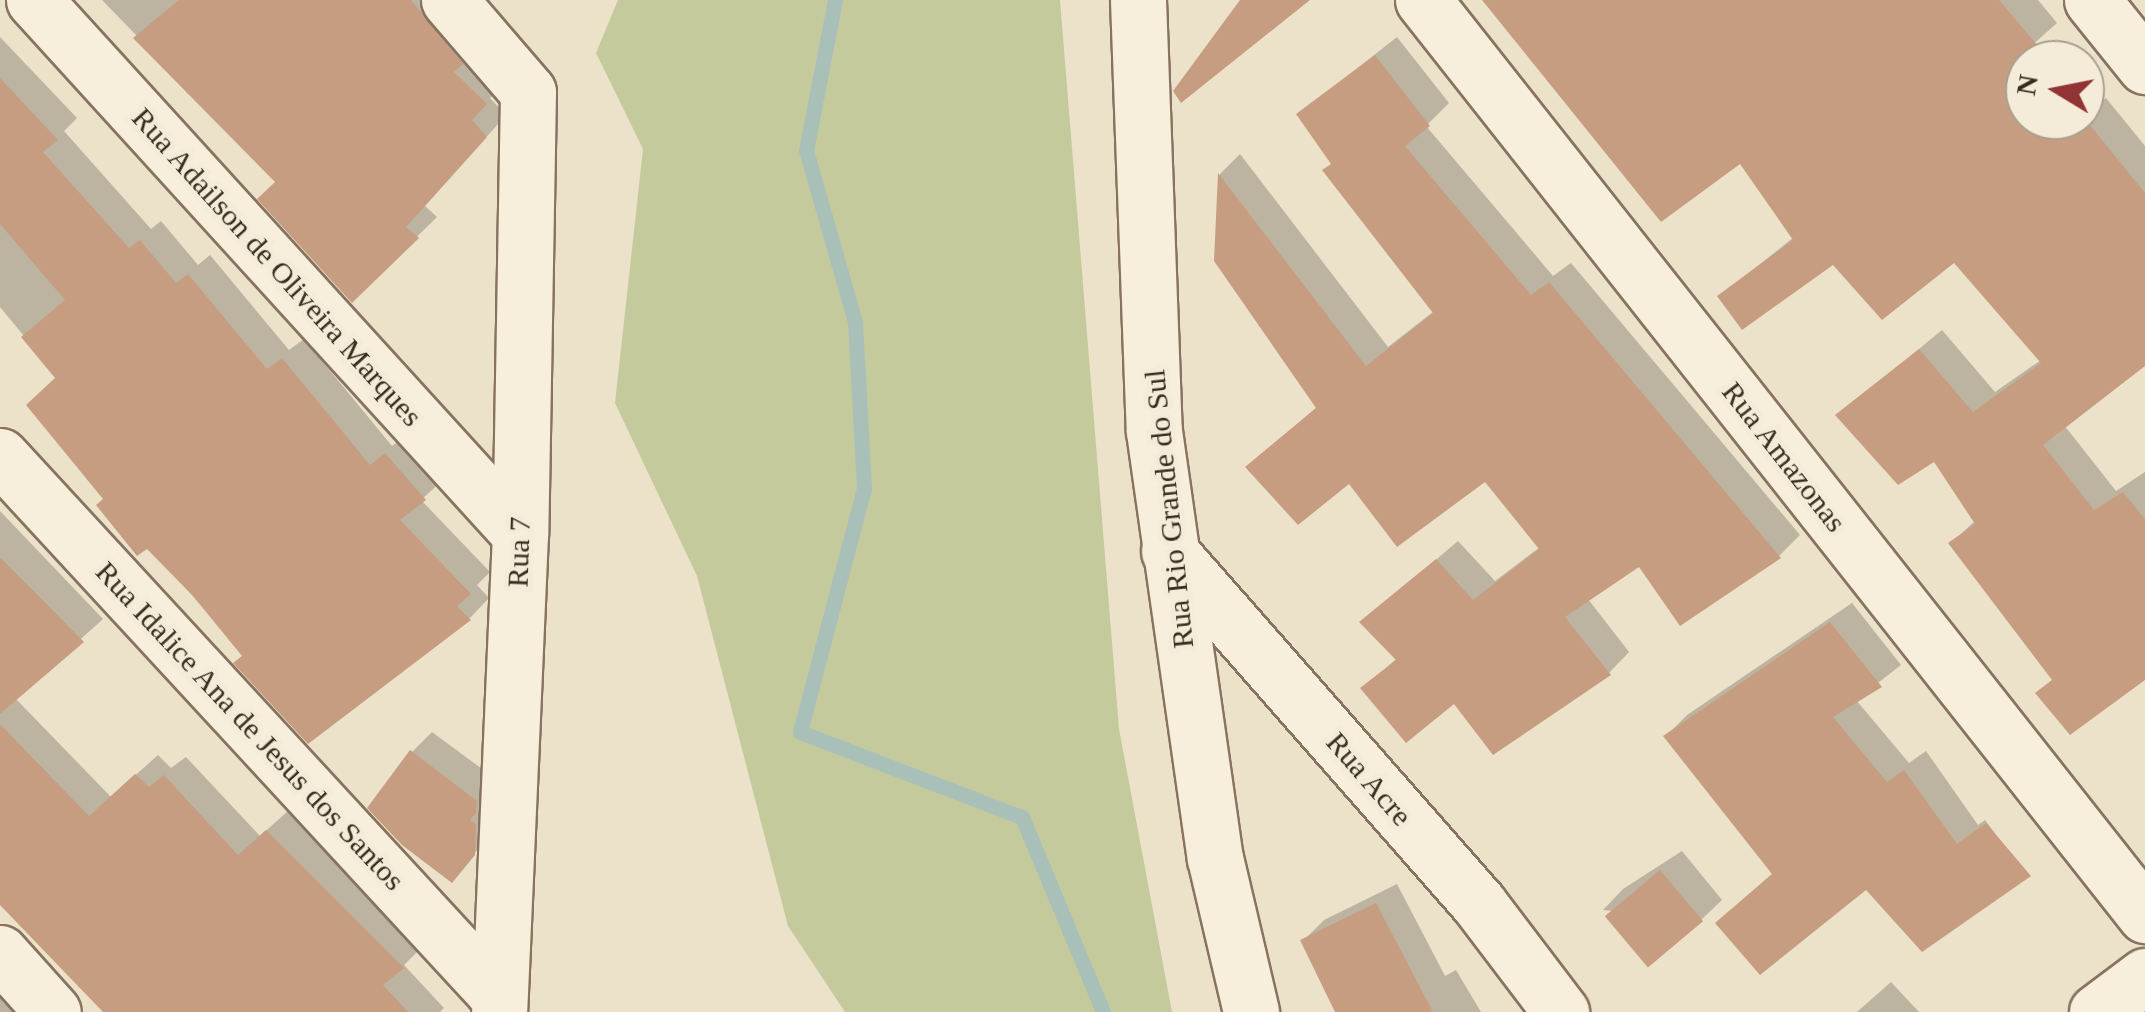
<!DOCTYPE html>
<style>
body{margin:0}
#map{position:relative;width:2145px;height:1012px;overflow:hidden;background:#ece1c9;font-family:Georgia,serif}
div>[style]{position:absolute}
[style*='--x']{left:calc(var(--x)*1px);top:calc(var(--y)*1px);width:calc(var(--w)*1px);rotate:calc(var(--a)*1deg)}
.green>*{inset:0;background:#c5ca9d}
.shadow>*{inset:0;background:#0003}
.stream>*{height:15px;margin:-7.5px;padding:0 7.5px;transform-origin:7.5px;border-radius:7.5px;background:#a9c0b9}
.building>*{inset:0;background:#c79d81;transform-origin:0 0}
.roads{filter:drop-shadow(2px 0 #87735f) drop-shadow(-2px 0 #87735f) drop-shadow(0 2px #87735f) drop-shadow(0 -2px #87735f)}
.minor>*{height:55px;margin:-27.5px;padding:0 27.5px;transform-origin:27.5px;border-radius:27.5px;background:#f7eedc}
span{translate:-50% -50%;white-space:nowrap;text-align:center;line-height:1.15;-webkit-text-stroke:10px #f4ebd8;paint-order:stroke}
.street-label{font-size:30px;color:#382c21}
.north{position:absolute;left:2005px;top:40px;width:100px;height:100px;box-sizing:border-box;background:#f4ebd8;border:2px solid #a99f8f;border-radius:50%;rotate:280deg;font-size:28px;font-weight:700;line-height:40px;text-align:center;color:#382c21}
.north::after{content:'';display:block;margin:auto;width:35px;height:45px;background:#923335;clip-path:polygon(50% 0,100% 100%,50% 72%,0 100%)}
</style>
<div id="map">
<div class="green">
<div style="clip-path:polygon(618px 0,1060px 0,1119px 729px,1172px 1012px,845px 1012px,788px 926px,697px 576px,615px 403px,643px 149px,596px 53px)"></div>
</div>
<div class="shadow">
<div style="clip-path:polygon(102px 0,448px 0,506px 82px,490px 98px,506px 115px,425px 206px,437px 217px,353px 300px,278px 181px)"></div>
<div style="clip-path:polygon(1488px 0,2038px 0,2057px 23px,2021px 55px,2025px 60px,2025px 120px,2085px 120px,2085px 113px,2106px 98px,2145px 146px,2145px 363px,2064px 425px,2116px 491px,2145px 472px,2145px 675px,2039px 693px,2054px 678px,1951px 543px,1976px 520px,1935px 458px,1839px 415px,1942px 330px,1995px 392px,2041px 360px,1955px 260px,1834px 262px,1720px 296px,1794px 237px,1741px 161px)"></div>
<div style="clip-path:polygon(0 37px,77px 118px,64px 131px,151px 229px,161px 221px,198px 265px,210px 255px,289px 350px,304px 339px,392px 446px,407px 435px,445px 478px,421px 500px,490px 572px,477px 585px,489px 598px,469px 619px,245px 655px,106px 498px,58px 377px,0 307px)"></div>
<div style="clip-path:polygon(1397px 37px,1449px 103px,1426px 126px,1553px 276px,1571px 263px,1800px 535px,1779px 556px,1640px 563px,1588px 599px,1629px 652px,1609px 673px,1454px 701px,1364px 688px,1397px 658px,1363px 622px,1458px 541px,1495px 581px,1540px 547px,1485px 478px,1349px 481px,1249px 467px,1318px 406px,1217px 261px,1220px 174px,1240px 154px,1388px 347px,1434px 311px,1299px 114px)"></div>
<div style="clip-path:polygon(0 511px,103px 619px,15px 698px,111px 797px,158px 755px,171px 768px,186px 757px,260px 836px,288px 811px,423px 946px,404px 965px,444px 1008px,440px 1012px,107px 1012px,0 898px)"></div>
<div style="clip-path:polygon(1852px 603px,1901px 665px,1856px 700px,1909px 763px,1926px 751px,1978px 825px,1985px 820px,2024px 872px,1867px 887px,1718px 923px,1774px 872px,1666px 736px,1687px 715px)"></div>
<div style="clip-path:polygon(432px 732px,497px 780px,494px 831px,452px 879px,412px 752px)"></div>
<div style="clip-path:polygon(1682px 851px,1722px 900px,1701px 920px,1603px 910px,1623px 889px)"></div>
<div style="clip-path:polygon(1397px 884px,1445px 976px,1456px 970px,1481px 1012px,1339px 1012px,1303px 941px,1324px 920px)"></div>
<div style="clip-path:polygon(1891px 982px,1919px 1012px,1857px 1012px)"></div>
<div style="clip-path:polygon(0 983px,27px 1012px,0 1012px)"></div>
</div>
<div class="stream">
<div style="--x:835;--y:0;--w:153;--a:100.9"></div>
<div style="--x:806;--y:150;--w:179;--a:74.1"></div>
<div style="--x:855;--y:322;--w:166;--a:86.9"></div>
<div style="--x:864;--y:488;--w:252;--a:104.7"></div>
<div style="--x:800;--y:732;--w:238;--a:21"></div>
<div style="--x:1022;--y:817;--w:211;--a:67.4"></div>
</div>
<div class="building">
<div style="clip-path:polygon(179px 0,411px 0,463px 64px,454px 72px,487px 104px,472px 120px,487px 137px,406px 227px,419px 238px,352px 303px,257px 199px,275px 182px,133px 38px)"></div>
<div style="clip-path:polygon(1240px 0,1310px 0,1181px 103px,1173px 91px)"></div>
<div style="clip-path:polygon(1482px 0,1999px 0,2038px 46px,2024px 55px,2029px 60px,2025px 60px,2025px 120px,2085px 119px,2145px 193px,2145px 366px,2043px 445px,2094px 510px,2123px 492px,2145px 519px,2145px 680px,2070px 735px,2035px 693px,2052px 680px,1948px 543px,1975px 524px,1934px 462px,1898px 485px,1835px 415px,1919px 349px,1973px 412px,2041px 363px,1954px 263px,1882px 320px,1833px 265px,1742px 330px,1717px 296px,1793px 240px,1740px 164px,1661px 222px)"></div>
<div style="clip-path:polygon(1375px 55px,1430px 126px,1405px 146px,1531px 295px,1549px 282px,1781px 558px,1680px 626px,1639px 567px,1565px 617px,1611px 675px,1493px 755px,1454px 704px,1406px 743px,1360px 688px,1396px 660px,1359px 622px,1436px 559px,1473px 600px,1539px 549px,1485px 482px,1397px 547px,1349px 484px,1298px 525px,1245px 467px,1316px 408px,1214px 261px,1218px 173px,1366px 366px,1433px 313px,1322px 170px,1331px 164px,1296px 114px)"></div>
<div style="clip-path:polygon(0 78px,58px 140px,43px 152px,129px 248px,140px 240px,176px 283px,188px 274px,267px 369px,282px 358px,370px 465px,385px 453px,426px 500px,400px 520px,471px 594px,457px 606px,471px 620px,308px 744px,233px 663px,242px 656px,193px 596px,147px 549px,137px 556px,96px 505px,103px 499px,26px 405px,55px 378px,21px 337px,65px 300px,0 224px)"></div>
<div style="clip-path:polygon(0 557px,84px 642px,0 714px)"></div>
<div style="clip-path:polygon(1830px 622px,1882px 687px,1833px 717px,1887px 782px,1904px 770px,1957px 844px,1986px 823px,2031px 876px,1922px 952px,1866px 890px,1760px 975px,1715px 923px,1772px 874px,1663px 736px)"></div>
<div style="clip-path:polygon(0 724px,89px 816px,135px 774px,149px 787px,164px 775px,238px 855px,266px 830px,404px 968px,383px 985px,408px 1012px,103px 1012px,0 905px)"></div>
<div style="clip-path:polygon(410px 750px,477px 801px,476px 813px,470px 820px,476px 824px,475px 855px,452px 883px,402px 845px,367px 808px)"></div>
<div style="left:1660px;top:870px;width:67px;height:72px;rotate:50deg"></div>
<div style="clip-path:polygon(1376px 903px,1433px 1012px,1335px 1012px,1300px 940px)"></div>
</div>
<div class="roads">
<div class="minor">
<div style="--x:34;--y:0;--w:722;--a:47.69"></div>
<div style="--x:449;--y:0;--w:121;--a:49.3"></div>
<div style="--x:528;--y:92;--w:442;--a:91"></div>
<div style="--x:520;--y:534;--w:478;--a:92.5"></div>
<div style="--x:1138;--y:0;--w:431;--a:87.9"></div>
<div style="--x:1154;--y:431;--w:431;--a:81.9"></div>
<div style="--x:1215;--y:858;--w:158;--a:76.8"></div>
<div style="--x:1423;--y:0;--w:1166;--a:51.72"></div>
<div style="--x:2092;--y:0;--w:85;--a:51.2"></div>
<div style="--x:0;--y:456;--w:736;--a:47.31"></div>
<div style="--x:1169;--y:551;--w:470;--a:48.7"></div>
<div style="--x:1479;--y:904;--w:136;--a:52.8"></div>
<div style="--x:0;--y:953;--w:79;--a:48.1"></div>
<div style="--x:2097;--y:1012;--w:60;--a:-36.9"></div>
</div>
</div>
<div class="street-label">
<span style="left:277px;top:267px;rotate:48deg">Rua Adailson de Oliveira Marques</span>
<span style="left:1784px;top:457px;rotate:52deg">Rua Amazonas</span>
<span style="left:1169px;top:509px;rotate:-96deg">Rua Rio Grande do Sul</span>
<span style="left:519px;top:552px;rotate:-88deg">Rua 7</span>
<span style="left:250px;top:726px;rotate:47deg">Rua Idalice Ana de Jesus dos Santos</span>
<span style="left:1369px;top:779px;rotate:49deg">Rua Acre</span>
</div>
<div class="north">N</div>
</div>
